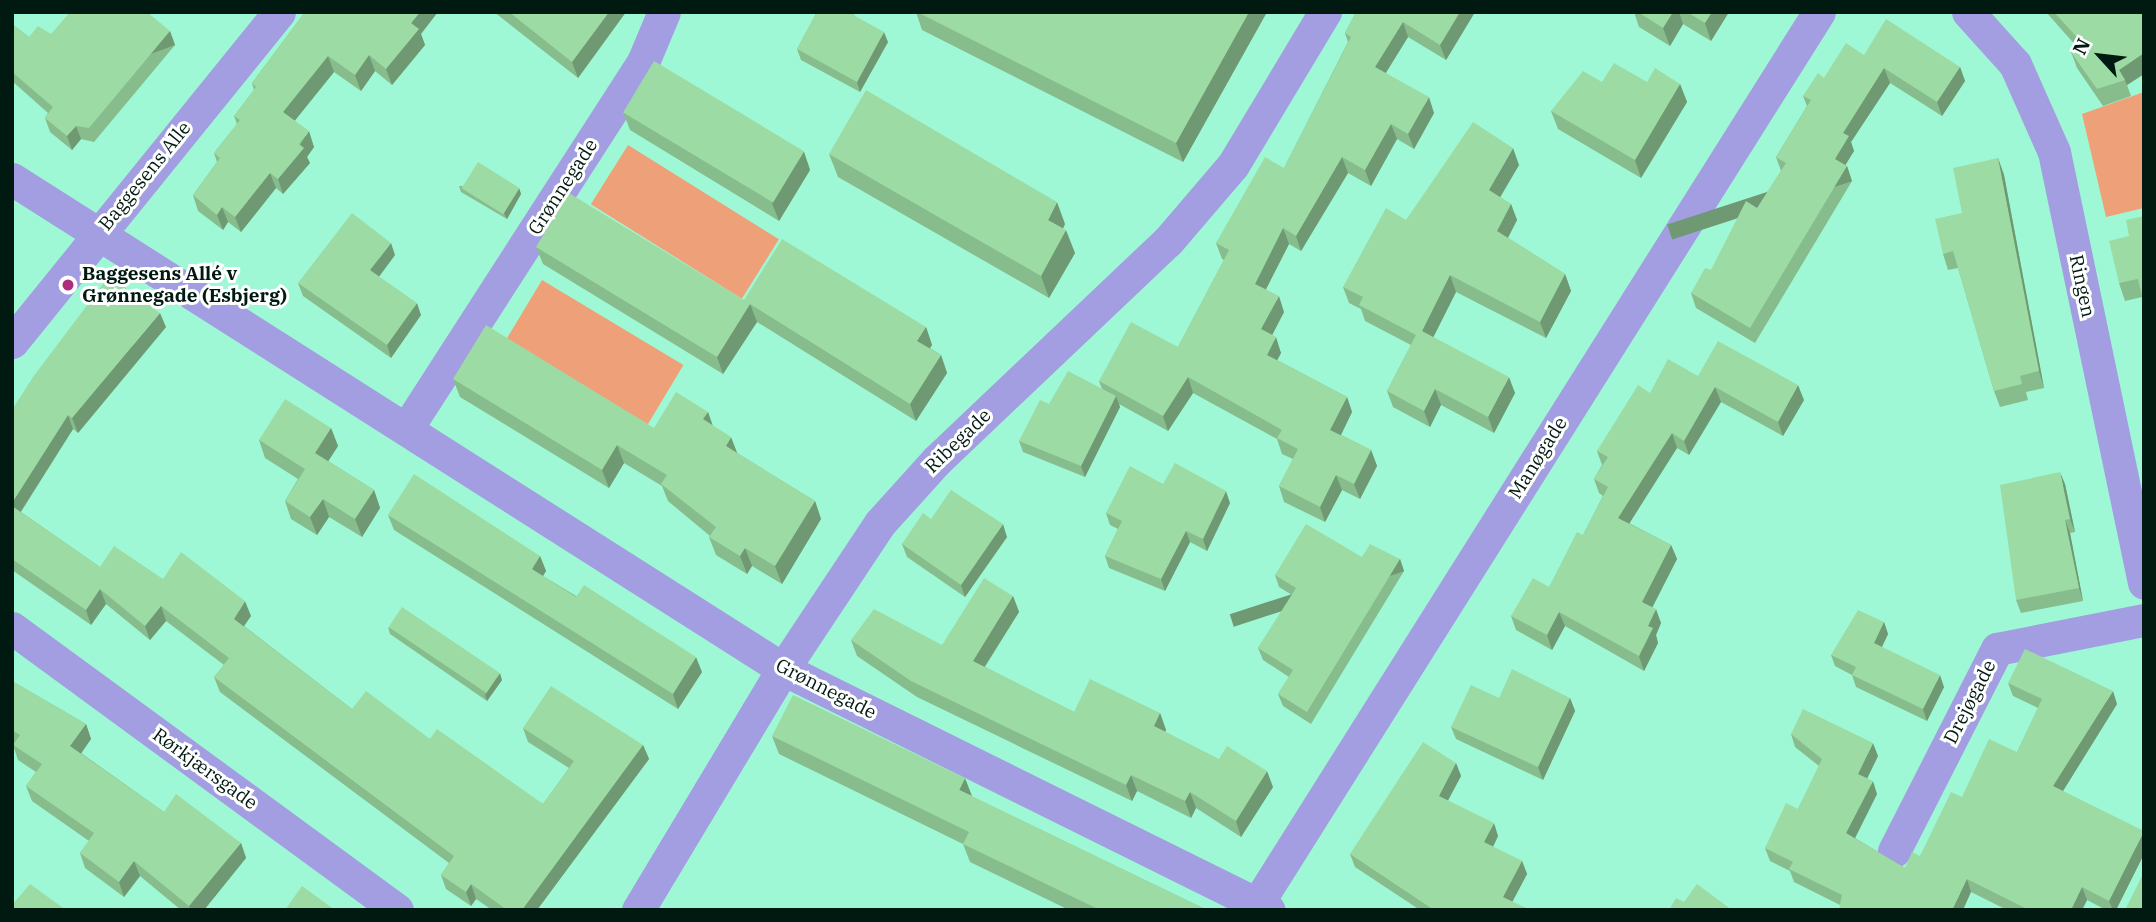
<!DOCTYPE html>
<meta charset="utf-8">
<style>
body{margin:0}
#map{position:relative;width:2156px;height:922px;overflow:hidden;background:#9ff8d5;font-family:"IBM Plex Serif",serif}
div>[style]{position:absolute}
[style*='--x']{left:calc(var(--x)*1px);top:calc(var(--y)*1px);width:calc(var(--w)*1px);rotate:calc(var(--a)*1deg)}
.green>*{inset:0;background:#eea179;transform-origin:0 0}
.minor>*{height:33px;margin:-16.5px;padding:0 16.5px;transform-origin:16.5px;border-radius:16.5px;background:#a39ee1}
.wall>*{inset:0;background:#87bc8d}
.shaded-wall>*{inset:0;background:#6e9973;transform-origin:0 0}
.building>*{inset:0;background:#9ddba4;transform-origin:0 0}
.dots>*{width:19px;height:19px;translate:-50% -50%;box-sizing:border-box;border:4px solid #fff;border-radius:50%}
span{translate:-50% -50%;white-space:nowrap;text-align:center;line-height:1.15;-webkit-text-stroke:6px #fff;paint-order:stroke}
.street-label{font-size:19px;color:#001a11}
.poi-label{font-size:19px;color:#001a11;font-weight:700}
.left{translate:0 -50%;text-align:left}
.frame{position:absolute;inset:0;border:14px solid #001a11;pointer-events:none}
.north{position:absolute;left:2065px;top:21px;width:70px;height:70px;-webkit-text-stroke:5px #fff;paint-order:stroke;rotate:297deg;font-size:19px;font-weight:700;line-height:28px;text-align:center;color:#001a11}
.north::after{content:'';display:block;margin:auto;width:24px;height:32px;background:#001a11;clip-path:polygon(50% 0,100% 100%,50% 72%,0 100%)}
</style>
<div id="map">
<div class="green">
<div style="clip-path:polygon(2144px 92px,2144px 208px,2106px 217px,2082px 114px)"></div>
<div style="left:628px;top:145px;width:178px;height:70px;rotate:32deg"></div>
<div style="left:542px;top:280px;width:165px;height:69px;rotate:31deg"></div>
</div>
<div class="minor">
<div style="--x:1968;--y:12;--w:70;--a:47.9"></div>
<div style="--x:2015;--y:64;--w:96;--a:66.1"></div>
<div style="--x:2054;--y:152;--w:440;--a:78.2"></div>
<div style="--x:12;--y:179;--w:914;--a:32.44"></div>
<div style="--x:783;--y:669;--w:542;--a:26.38"></div>
<div style="--x:12;--y:342;--w:424;--a:-51"></div>
<div style="--x:407;--y:428;--w:435;--a:-57.2"></div>
<div style="--x:643;--y:62;--w:54;--a:-67.2"></div>
<div style="--x:12;--y:628;--w:477;--a:36.2"></div>
<div style="--x:1894;--y:851;--w:227;--a:-63"></div>
<div style="--x:1997;--y:649;--w:150;--a:-11.2"></div>
<div style="--x:1257;--y:904;--w:1054;--a:-57.79"></div>
<div style="--x:638;--y:910;--w:281;--a:-59"></div>
<div style="--x:783;--y:669;--w:175;--a:-56.4"></div>
<div style="--x:880;--y:523;--w:85;--a:-47.9"></div>
<div style="--x:937;--y:460;--w:318;--a:-43.5"></div>
<div style="--x:1168;--y:241;--w:100;--a:-49.5"></div>
<div style="--x:1233;--y:165;--w:179;--a:-59"></div>
</div>
<div class="wall">
<div style="clip-path:polygon(305px 12px,421px 34px,425px 45px,392px 85px,375px 71px,361px 91px,334px 72px,294px 121px,314px 147px,307px 157px,310px 163px,283px 194px,276px 188px,241px 232px,228px 222px,223px 230px,198px 211px,193px 195px,217px 162px,214px 153px,237px 124px,234px 116px,254px 90px,252px 83px)"></div>
<div style="clip-path:polygon(494px 12px,626px 12px,578px 78px)"></div>
<div style="clip-path:polygon(817px 12px,850px 12px,888px 42px,860px 92px,801px 60px,797px 49px)"></div>
<div style="clip-path:polygon(916px 12px,1267px 12px,1183px 162px,922px 30px)"></div>
<div style="clip-path:polygon(1356px 12px,1475px 12px,1446px 60px,1408px 37px,1386px 73px,1434px 113px,1414px 149px,1397px 139px,1371px 186px,1348px 173px,1301px 251px,1289px 244px,1266px 289px,1284px 312px,1272px 335px,1281px 353px,1277px 360px,1347px 397px,1352px 412px,1341px 435px,1371px 450px,1377px 466px,1360px 499px,1342px 490px,1325px 522px,1284px 502px,1279px 486px,1293px 459px,1282px 454px,1277px 439px,1193px 393px,1168px 431px,1119px 404px,1120px 407px,1085px 477px,1023px 452px,1019px 441px,1049px 404px,1102px 389px,1099px 381px,1178px 347px,1224px 260px,1222px 259px,1216px 243px,1284px 168px,1348px 42px,1345px 33px)"></div>
<div style="clip-path:polygon(1634px 12px,1729px 12px,1711px 41px,1683px 24px,1670px 46px,1639px 27px)"></div>
<div style="clip-path:polygon(2046px 12px,2144px 12px,2144px 74px,2127px 85px,2131px 96px,2103px 106px,2077px 68px,2071px 52px,2077px 47px)"></div>
<div style="clip-path:polygon(12px 24px,29px 37px,51px 34px,175px 45px,94px 142px,81px 139px,72px 150px,50px 132px,45px 118px,48px 113px,12px 81px)"></div>
<div style="clip-path:polygon(1864px 55px,1960px 67px,1965px 81px,1942px 116px,1890px 83px,1851px 142px,1854px 151px,1845px 165px,1847px 166px,1852px 181px,1755px 343px,1696px 308px,1691px 293px,1711px 270px,1757px 208px,1781px 171px,1776px 157px,1807px 106px,1803px 96px,1824px 78px)"></div>
<div style="clip-path:polygon(1602px 82px,1647px 82px,1680px 84px,1687px 102px,1641px 178px,1558px 129px,1551px 111px)"></div>
<div style="clip-path:polygon(623px 112px,804px 152px,810px 170px,779px 221px,630px 130px)"></div>
<div style="clip-path:polygon(829px 154px,1065px 224px,1063px 228px,1075px 253px,1049px 298px,838px 177px)"></div>
<div style="clip-path:polygon(1998px 158px,2004px 175px,2044px 388px,2026px 392px,2028px 400px,2000px 407px,1994px 391px,1958px 268px,1948px 270px,1943px 254px,1962px 213px)"></div>
<div style="clip-path:polygon(1519px 165px,1500px 197px,1511px 204px,1517px 220px,1508px 238px,1565px 274px,1571px 291px,1546px 338px,1456px 292px,1433px 337px,1515px 393px,1494px 433px,1441px 405px,1430px 427px,1393px 407px,1387px 391px,1411px 345px,1365px 321px,1361px 309px,1349px 303px,1343px 287px,1406px 220px)"></div>
<div style="clip-path:polygon(459px 186px,519px 188px,521px 194px,507px 219px,461px 192px)"></div>
<div style="clip-path:polygon(2144px 216px,2144px 304px,2142px 297px,2125px 301px,2119px 283px,2129px 236px)"></div>
<div style="clip-path:polygon(536px 247px,744px 300px,926px 327px,932px 345px,930px 348px,941px 355px,947px 373px,916px 421px,757px 322px,723px 374px,543px 264px)"></div>
<div style="clip-path:polygon(395px 255px,379px 277px,421px 315px,391px 358px,303px 296px,298px 283px)"></div>
<div style="clip-path:polygon(166px 327px,78px 433px,73px 429px,21px 512px,100px 567px,163px 579px,251px 616px,244px 626px,352px 709px,430px 739px,543px 804px,569px 768px,528px 742px,523px 728px,643px 745px,649px 759px,537px 910px,492px 910px,476px 899px,471px 906px,446px 889px,441px 875px,449px 863px,220px 692px,214px 677px,224px 665px,166px 621px,150px 640px,106px 604px,91px 625px,12px 570px,12px 410px)"></div>
<div style="clip-path:polygon(1698px 376px,1804px 400px,1783px 436px,1721px 402px,1689px 455px,1677px 448px,1629px 523px,1671px 545px,1677px 559px,1652px 607px,1661px 623px,1656px 635px,1658px 643px,1644px 671px,1565px 626px,1552px 650px,1516px 630px,1511px 616px,1549px 587px,1583px 535px,1603px 496px,1599px 493px,1594px 479px,1602px 465px,1597px 451px,1650px 393px)"></div>
<div style="clip-path:polygon(453px 379px,654px 428px,708px 412px,713px 426px,737px 453px,815px 501px,821px 519px,782px 584px,752px 566px,747px 574px,716px 555px,709px 537px,710px 536px,668px 501px,662px 486px,624px 463px,609px 488px,460px 397px)"></div>
<div style="clip-path:polygon(331px 428px,338px 446px,328px 461px,374px 490px,380px 508px,362px 537px,329px 517px,317px 535px,291px 519px,285px 501px,298px 479px,265px 458px,259px 440px)"></div>
<div style="clip-path:polygon(1163px 484px,1230px 503px,1207px 551px,1190px 542px,1165px 591px,1109px 568px,1105px 556px,1118px 529px,1110px 525px,1106px 513px)"></div>
<div style="clip-path:polygon(2065px 484px,2075px 532px,2070px 533px,2083px 601px,2021px 613px,2016px 600px)"></div>
<div style="clip-path:polygon(388px 515px,540px 556px,546px 571px,543px 576px,702px 672px,678px 709px,394px 530px)"></div>
<div style="clip-path:polygon(931px 519px,1007px 537px,965px 597px,907px 557px,902px 544px)"></div>
<div style="clip-path:polygon(1362px 557px,1400px 559px,1404px 571px,1311px 724px,1283px 706px,1278px 694px,1289px 677px,1263px 660px,1258px 648px,1292px 595px,1279px 587px,1275px 575px)"></div>
<div style="clip-path:polygon(1013px 596px,1019px 612px,985px 667px,1074px 712px,1160px 713px,1166px 730px,1165px 732px,1273px 787px,1241px 837px,1196px 808px,1191px 818px,1137px 791px,1132px 801px,917px 697px,857px 656px,851px 640px,942px 645px)"></div>
<div style="clip-path:polygon(1884px 622px,1888px 634px,1882px 647px,1944px 687px,1927px 721px,1856px 687px,1852px 675px,1835px 666px,1831px 655px)"></div>
<div style="clip-path:polygon(388px 627px,502px 680px,487px 701px,390px 634px)"></div>
<div style="clip-path:polygon(12px 681px,86px 724px,91px 739px,81px 753px,164px 812px,241px 843px,246px 858px,204px 910px,181px 910px,140px 876px,124px 897px,85px 868px,80px 853px,89px 841px,32px 801px,26px 786px,36px 772px,18px 760px,13px 745px,14px 743px,12px 741px)"></div>
<div style="clip-path:polygon(2008px 683px,2117px 704px,2063px 791px,2144px 854px,2116px 910px,2106px 910px,2087px 900px,2082px 910px,2007px 910px,1971px 892px,1840px 905px,1794px 882px,1790px 871px,1770px 861px,1765px 848px,1798px 809px,1819px 766px,1795px 747px,1791px 734px,1878px 756px,1867px 778px,1877px 794px,1855px 838px,1905px 868px,1920px 856px,1962px 797px,2017px 752px,2038px 708px,2013px 696px)"></div>
<div style="clip-path:polygon(1570px 698px,1575px 711px,1543px 780px,1456px 739px,1451px 727px)"></div>
<div style="clip-path:polygon(772px 736px,971px 796px,1207px 910px,1069px 910px,970px 862px,963px 844px,779px 754px)"></div>
<div style="clip-path:polygon(1456px 763px,1461px 776px,1448px 801px,1498px 836px,1493px 847px,1522px 861px,1527px 874px,1512px 902px,1530px 910px,1420px 910px,1355px 867px,1350px 854px)"></div>
</div>
<div class="shaded-wall">
<div style="clip-path:polygon(420px 12px,438px 12px,421px 34px,425px 45px,392px 85px,386px 69px,411px 23px)"></div>
<div style="clip-path:polygon(609px 12px,626px 12px,578px 78px,572px 62px)"></div>
<div style="clip-path:polygon(1249px 12px,1267px 12px,1183px 162px,1176px 143px)"></div>
<div style="clip-path:polygon(1460px 12px,1475px 12px,1446px 60px,1440px 45px)"></div>
<div style="clip-path:polygon(1673px 12px,1679px 12px,1683px 24px,1670px 46px,1663px 28px)"></div>
<div style="clip-path:polygon(1712px 12px,1729px 12px,1711px 41px,1705px 23px)"></div>
<div style="clip-path:polygon(1403px 22px,1408px 37px,1380px 82px,1375px 67px)"></div>
<div style="left:170px;top:31px;width:15px;height:126px;rotate:70deg"></div>
<div style="clip-path:polygon(884px 32px,888px 42px,860px 92px,857px 82px)"></div>
<div style="clip-path:polygon(2144px 53px,2144px 74px,2127px 85px,2125px 80px,2119px 70px)"></div>
<div style="clip-path:polygon(369px 55px,375px 71px,361px 91px,355px 75px)"></div>
<div style="clip-path:polygon(328px 56px,334px 72px,289px 128px,283px 112px)"></div>
<div style="clip-path:polygon(1960px 67px,1965px 81px,1942px 116px,1937px 102px)"></div>
<div style="clip-path:polygon(1884px 68px,1890px 83px,1851px 142px,1854px 151px,1840px 174px,1835px 159px,1843px 133px)"></div>
<div style="clip-path:polygon(1680px 84px,1687px 102px,1641px 178px,1635px 160px)"></div>
<div style="clip-path:polygon(1429px 97px,1434px 113px,1414px 149px,1408px 134px)"></div>
<div style="clip-path:polygon(1391px 124px,1397px 139px,1371px 186px,1365px 170px)"></div>
<div style="clip-path:polygon(76px 126px,81px 139px,72px 150px,67px 136px)"></div>
<div style="clip-path:polygon(309px 131px,314px 147px,307px 157px,310px 163px,283px 194px,278px 179px)"></div>
<div style="clip-path:polygon(1513px 148px,1519px 165px,1495px 206px,1489px 190px)"></div>
<div style="clip-path:polygon(804px 152px,810px 170px,779px 221px,772px 203px)"></div>
<div style="clip-path:polygon(1342px 157px,1348px 173px,1301px 251px,1296px 236px)"></div>
<div style="clip-path:polygon(1998px 158px,2004px 175px,2044px 388px,2039px 371px)"></div>
<div style="left:1847px;top:166px;width:16px;height:189px;rotate:72deg"></div>
<div style="clip-path:polygon(270px 173px,276px 188px,241px 232px,235px 217px)"></div>
<div style="clip-path:polygon(519px 188px,521px 194px,507px 219px,504px 213px)"></div>
<div style="clip-path:polygon(1057px 202px,1065px 224px,1056px 243px,1048px 220px)"></div>
<div style="clip-path:polygon(1511px 204px,1517px 220px,1503px 247px,1497px 231px)"></div>
<div style="clip-path:polygon(222px 207px,228px 222px,223px 230px,217px 215px)"></div>
<div style="clip-path:polygon(1283px 228px,1289px 244px,1261px 299px,1255px 284px)"></div>
<div style="clip-path:polygon(1066px 230px,1075px 253px,1049px 298px,1041px 276px)"></div>
<div style="clip-path:polygon(391px 243px,395px 255px,374px 283px,370px 270px)"></div>
<div style="clip-path:polygon(1565px 274px,1571px 291px,1546px 338px,1540px 322px)"></div>
<div style="clip-path:polygon(1450px 275px,1456px 292px,1428px 348px,1422px 331px)"></div>
<div style="clip-path:polygon(1279px 296px,1284px 312px,1267px 345px,1261px 329px)"></div>
<div style="clip-path:polygon(417px 303px,421px 315px,391px 358px,387px 345px)"></div>
<div style="clip-path:polygon(750px 304px,757px 322px,723px 374px,717px 357px)"></div>
<div style="clip-path:polygon(160px 313px,166px 327px,78px 433px,72px 418px)"></div>
<div style="clip-path:polygon(926px 327px,932px 345px,923px 358px,917px 341px)"></div>
<div style="clip-path:polygon(1276px 337px,1281px 353px,1272px 370px,1267px 355px)"></div>
<div style="clip-path:polygon(941px 355px,947px 373px,916px 421px,910px 404px)"></div>
<div style="clip-path:polygon(1188px 377px,1193px 393px,1168px 431px,1163px 416px)"></div>
<div style="clip-path:polygon(1509px 377px,1515px 393px,1494px 433px,1488px 417px)"></div>
<div style="clip-path:polygon(1798px 385px,1804px 400px,1783px 436px,1778px 422px)"></div>
<div style="clip-path:polygon(1715px 387px,1721px 402px,1689px 455px,1684px 441px)"></div>
<div style="clip-path:polygon(1435px 389px,1441px 405px,1430px 427px,1424px 411px)"></div>
<div style="clip-path:polygon(1116px 396px,1120px 407px,1085px 477px,1081px 466px)"></div>
<div style="clip-path:polygon(1347px 397px,1352px 412px,1336px 445px,1330px 430px)"></div>
<div style="clip-path:polygon(708px 412px,714px 430px,703px 419px)"></div>
<div style="clip-path:polygon(68px 415px,73px 429px,16px 519px,12px 508px,12px 503px)"></div>
<div style="clip-path:polygon(331px 428px,338px 446px,322px 471px,315px 453px)"></div>
<div style="clip-path:polygon(1672px 433px,1677px 448px,1624px 532px,1618px 518px)"></div>
<div style="clip-path:polygon(731px 437px,738px 455px,726px 446px)"></div>
<div style="clip-path:polygon(617px 445px,624px 463px,609px 488px,602px 470px)"></div>
<div style="clip-path:polygon(1371px 450px,1377px 466px,1360px 499px,1354px 484px)"></div>
<div style="clip-path:polygon(2060px 472px,2065px 484px,2075px 532px,2070px 519px)"></div>
<div style="clip-path:polygon(1336px 475px,1342px 490px,1325px 522px,1320px 507px)"></div>
<div style="clip-path:polygon(374px 490px,380px 508px,362px 537px,355px 519px)"></div>
<div style="clip-path:polygon(1226px 491px,1230px 503px,1207px 551px,1203px 539px)"></div>
<div style="clip-path:polygon(323px 499px,329px 517px,317px 535px,310px 517px)"></div>
<div style="clip-path:polygon(815px 501px,821px 519px,782px 584px,775px 566px)"></div>
<div style="clip-path:polygon(2065px 520px,2070px 533px,2083px 601px,2079px 588px)"></div>
<div style="clip-path:polygon(1003px 524px,1007px 537px,965px 597px,961px 585px)"></div>
<div style="clip-path:polygon(1186px 531px,1190px 542px,1165px 591px,1161px 579px)"></div>
<div style="clip-path:polygon(1671px 545px,1677px 559px,1648px 616px,1642px 602px)"></div>
<div style="clip-path:polygon(745px 548px,752px 566px,747px 574px,740px 556px)"></div>
<div style="clip-path:polygon(540px 556px,546px 571px,538px 584px,532px 569px)"></div>
<div style="left:1400px;top:559px;width:13px;height:179px;rotate:72deg"></div>
<div style="clip-path:polygon(100px 589px,106px 604px,91px 625px,86px 610px)"></div>
<div style="clip-path:polygon(1013px 596px,1019px 612px,978px 677px,973px 661px)"></div>
<div style="clip-path:polygon(245px 601px,251px 616px,239px 633px,234px 619px)"></div>
<div style="clip-path:polygon(161px 606px,166px 621px,150px 640px,145px 626px)"></div>
<div style="clip-path:polygon(1656px 609px,1661px 623px,1656px 635px,1658px 643px,1644px 671px,1639px 656px,1648px 626px)"></div>
<div style="clip-path:polygon(1559px 612px,1565px 626px,1552px 650px,1547px 635px)"></div>
<div style="clip-path:polygon(1884px 622px,1888px 634px,1878px 655px,1874px 643px)"></div>
<div style="clip-path:polygon(696px 657px,702px 672px,678px 709px,673px 694px)"></div>
<div style="clip-path:polygon(500px 673px,502px 680px,487px 701px,485px 695px)"></div>
<div style="clip-path:polygon(1940px 675px,1944px 687px,1927px 721px,1923px 709px)"></div>
<div style="clip-path:polygon(2113px 691px,2117px 704px,2058px 799px,2053px 786px)"></div>
<div style="clip-path:polygon(1570px 698px,1575px 711px,1543px 780px,1538px 767px)"></div>
<div style="clip-path:polygon(1160px 713px,1166px 730px,1160px 742px,1154px 726px)"></div>
<div style="clip-path:polygon(86px 724px,91px 739px,76px 761px,70px 746px)"></div>
<div style="clip-path:polygon(1873px 743px,1878px 756px,1863px 787px,1858px 774px)"></div>
<div style="clip-path:polygon(643px 745px,649px 759px,537px 910px,522px 910px)"></div>
<div style="clip-path:polygon(1456px 763px,1461px 776px,1443px 809px,1439px 796px)"></div>
<div style="clip-path:polygon(1267px 771px,1273px 787px,1241px 837px,1236px 821px)"></div>
<div style="clip-path:polygon(1131px 775px,1137px 791px,1132px 801px,1126px 785px)"></div>
<div style="clip-path:polygon(965px 778px,972px 796px,959px 790px)"></div>
<div style="clip-path:polygon(1873px 781px,1877px 794px,1851px 846px,1846px 833px)"></div>
<div style="clip-path:polygon(1190px 792px,1196px 808px,1191px 818px,1185px 801px)"></div>
<div style="clip-path:polygon(1494px 823px,1498px 836px,1489px 855px,1484px 842px)"></div>
<div style="clip-path:polygon(2144px 831px,2144px 854px,2116px 910px,2113px 910px,2109px 901px)"></div>
<div style="clip-path:polygon(241px 843px,246px 858px,204px 910px,191px 910px,189px 906px)"></div>
<div style="clip-path:polygon(134px 861px,140px 876px,124px 897px,119px 882px)"></div>
<div style="clip-path:polygon(1522px 861px,1527px 874px,1508px 910px,1503px 897px)"></div>
<div style="clip-path:polygon(1967px 879px,1971px 892px,1963px 910px,1952px 910px)"></div>
<div style="clip-path:polygon(471px 884px,476px 899px,471px 906px,466px 892px)"></div>
<div style="clip-path:polygon(2082px 887px,2087px 900px,2082px 910px,2071px 910px)"></div>
</div>
<div class="building">
<div style="clip-path:polygon(70px 12px,147px 12px,170px 31px,89px 128px,76px 126px,67px 136px,45px 118px,53px 107px,12px 72px,12px 24px,29px 37px,38px 26px,51px 34px)"></div>
<div style="clip-path:polygon(305px 12px,420px 12px,411px 23px,419px 29px,386px 69px,369px 55px,355px 75px,328px 56px,283px 112px,309px 131px,299px 144px,304px 148px,278px 179px,270px 173px,235px 217px,222px 207px,217px 215px,193px 195px,220px 158px,214px 153px,240px 120px,234px 116px,256px 87px,252px 83px)"></div>
<div style="clip-path:polygon(509px 12px,609px 12px,572px 62px)"></div>
<div style="clip-path:polygon(817px 12px,848px 12px,884px 32px,857px 82px,797px 49px)"></div>
<div style="clip-path:polygon(917px 12px,1249px 12px,1176px 143px)"></div>
<div style="clip-path:polygon(1356px 12px,1460px 12px,1440px 45px,1403px 22px,1375px 67px,1429px 97px,1408px 134px,1391px 124px,1365px 170px,1342px 157px,1296px 236px,1283px 228px,1255px 284px,1279px 296px,1261px 329px,1276px 337px,1267px 355px,1347px 397px,1330px 430px,1371px 450px,1354px 484px,1336px 475px,1320px 507px,1279px 486px,1298px 449px,1277px 438px,1282px 430px,1188px 377px,1163px 416px,1099px 381px,1131px 322px,1178px 347px,1229px 250px,1216px 243px,1265px 157px,1284px 168px,1351px 37px,1345px 33px)"></div>
<div style="clip-path:polygon(1638px 12px,1673px 12px,1663px 28px)"></div>
<div style="clip-path:polygon(1687px 12px,1712px 12px,1705px 23px)"></div>
<div style="clip-path:polygon(2054px 12px,2144px 12px,2144px 53px,2119px 70px,2125px 80px,2097px 89px,2071px 52px,2082px 43px)"></div>
<div style="clip-path:polygon(1886px 19px,1960px 67px,1937px 102px,1884px 68px,1843px 133px,1849px 136px,1835px 159px,1847px 166px,1750px 328px,1691px 293px,1705px 268px,1711px 270px,1746px 201px,1757px 208px,1786px 163px,1776px 157px,1811px 100px,1803px 96px,1818px 73px,1824px 78px,1846px 43px,1864px 55px)"></div>
<div style="left:654px;top:61px;width:175px;height:60px;rotate:31deg"></div>
<div style="clip-path:polygon(1614px 63px,1647px 82px,1655px 68px,1680px 84px,1635px 160px,1551px 111px,1583px 71px,1602px 82px)"></div>
<div style="clip-path:polygon(866px 90px,1057px 202px,1048px 220px,1066px 230px,1041px 276px,829px 154px)"></div>
<div style="clip-path:polygon(1473px 122px,1513px 148px,1489px 190px,1511px 204px,1497px 231px,1565px 274px,1540px 322px,1450px 275px,1422px 331px,1509px 377px,1488px 417px,1435px 389px,1424px 411px,1387px 391px,1416px 335px,1359px 305px,1363px 297px,1343px 287px,1386px 208px,1406px 220px)"></div>
<div style="clip-path:polygon(1998px 158px,2039px 371px,2020px 376px,2022px 384px,1994px 391px,1953px 251px,1943px 254px,1935px 219px,1962px 213px,1953px 168px)"></div>
<div style="left:478px;top:162px;width:49px;height:31px;rotate:32deg"></div>
<div style="clip-path:polygon(569px 193px,744px 300px,782px 239px,926px 327px,917px 341px,941px 355px,910px 404px,750px 304px,717px 357px,536px 247px)"></div>
<div style="clip-path:polygon(352px 213px,391px 243px,370px 270px,417px 303px,387px 345px,298px 283px)"></div>
<div style="clip-path:polygon(2144px 216px,2144px 301px,2143px 301px,2138px 279px,2119px 283px,2109px 241px,2129px 236px,2126px 220px)"></div>
<div style="clip-path:polygon(109px 276px,160px 313px,72px 418px,68px 415px,12px 503px,12px 410px,33px 377px)"></div>
<div style="clip-path:polygon(486px 325px,654px 428px,676px 392px,708px 412px,703px 419px,731px 437px,726px 446px,815px 501px,775px 566px,745px 548px,740px 556px,709px 537px,716px 527px,661px 484px,667px 475px,617px 445px,602px 470px,453px 379px)"></div>
<div style="clip-path:polygon(1718px 341px,1798px 385px,1778px 422px,1715px 387px,1684px 441px,1672px 433px,1618px 518px,1671px 545px,1642px 602px,1656px 609px,1648px 626px,1653px 628px,1639px 656px,1559px 612px,1547px 635px,1511px 616px,1533px 578px,1549px 587px,1577px 532px,1583px 535px,1608px 487px,1594px 479px,1608px 457px,1597px 451px,1638px 385px,1650px 393px,1668px 359px,1698px 376px)"></div>
<div style="clip-path:polygon(1068px 371px,1116px 396px,1081px 466px,1019px 441px,1040px 400px,1049px 404px)"></div>
<div style="clip-path:polygon(285px 399px,331px 428px,315px 453px,374px 490px,355px 519px,323px 499px,310px 517px,285px 501px,305px 469px,259px 440px)"></div>
<div style="clip-path:polygon(1175px 463px,1226px 491px,1203px 539px,1186px 531px,1161px 579px,1105px 556px,1122px 521px,1106px 513px,1130px 466px,1163px 484px)"></div>
<div style="clip-path:polygon(2060px 472px,2070px 519px,2065px 520px,2079px 588px,2016px 600px,2000px 485px)"></div>
<div style="clip-path:polygon(414px 474px,540px 556px,532px 569px,576px 597px,584px 585px,696px 657px,673px 694px,388px 515px)"></div>
<div style="clip-path:polygon(951px 490px,1003px 524px,961px 585px,902px 544px,923px 513px,931px 519px)"></div>
<div style="clip-path:polygon(12px 506px,100px 567px,114px 546px,163px 579px,181px 552px,245px 601px,234px 619px,352px 709px,366px 691px,430px 739px,437px 729px,543px 804px,574px 761px,523px 728px,551px 686px,643px 745px,522px 910px,507px 910px,471px 884px,466px 892px,441px 875px,454px 856px,214px 677px,229px 658px,161px 606px,145px 626px,100px 589px,86px 610px,12px 559px)"></div>
<div style="clip-path:polygon(1306px 524px,1362px 557px,1370px 544px,1400px 559px,1307px 712px,1278px 694px,1293px 670px,1258px 648px,1296px 588px,1275px 575px)"></div>
<div style="clip-path:polygon(984px 578px,1013px 596px,973px 661px,1074px 712px,1090px 679px,1160px 713px,1154px 726px,1219px 759px,1227px 746px,1267px 771px,1236px 821px,1190px 792px,1185px 801px,1131px 775px,1126px 785px,911px 681px,851px 640px,874px 609px,942px 645px)"></div>
<div style="left:402px;top:607px;width:118px;height:24px;rotate:34deg"></div>
<div style="clip-path:polygon(1858px 610px,1884px 622px,1874px 643px,1940px 675px,1923px 709px,1852px 675px,1856px 667px,1831px 655px)"></div>
<div style="clip-path:polygon(2025px 649px,2113px 691px,2053px 786px,2144px 831px,2109px 901px,2082px 887px,2071px 910px,2024px 910px,2025px 908px,1967px 879px,1952px 910px,1839px 910px,1842px 895px,1789px 869px,1793px 862px,1765px 848px,1786px 803px,1798px 809px,1822px 759px,1791px 734px,1803px 709px,1873px 743px,1858px 774px,1873px 781px,1846px 833px,1905px 868px,1912px 852px,1920px 856px,1951px 792px,1962px 797px,1989px 739px,2017px 752px,2042px 699px,2008px 683px)"></div>
<div style="clip-path:polygon(1512px 669px,1570px 698px,1538px 767px,1451px 727px,1471px 685px,1499px 698px)"></div>
<div style="clip-path:polygon(12px 681px,86px 724px,70px 746px,164px 812px,176px 794px,241px 843px,189px 906px,134px 861px,119px 882px,80px 853px,94px 833px,26px 786px,42px 764px,13px 745px,20px 735px,12px 730px)"></div>
<div style="clip-path:polygon(793px 695px,965px 778px,959px 790px,1207px 910px,1100px 910px,963px 844px,969px 832px,772px 736px)"></div>
<div style="clip-path:polygon(1423px 742px,1456px 763px,1439px 796px,1494px 823px,1484px 842px,1522px 861px,1503px 897px,1530px 910px,1434px 910px,1350px 854px)"></div>
<div style="clip-path:polygon(2144px 872px,2144px 910px,2125px 910px)"></div>
<div style="clip-path:polygon(30px 884px,66px 910px,12px 910px,12px 905px)"></div>
<div style="clip-path:polygon(1697px 884px,1732px 910px,1669px 910px,1676px 898px,1684px 902px)"></div>
<div style="clip-path:polygon(302px 886px,335px 910px,285px 910px)"></div>
</div>
<div class="dots">
<div style="left:68px;top:285px;background:#ad2d7c"></div>
</div>
<div class="street-label">
<span style="left:145px;top:176px;rotate:-51deg">Baggesens Alle</span>
<span style="left:563px;top:187px;rotate:-57deg">Grønnegade</span>
<span style="left:2082px;top:286px;rotate:78deg">Ringen</span>
<span style="left:958px;top:441px;rotate:-44deg">Ribegade</span>
<span style="left:1538px;top:458px;rotate:-58deg">Manøgade</span>
<span style="left:826px;top:689px;rotate:27deg">Grønnegade</span>
<span style="left:1970px;top:702px;rotate:-63deg">Drejøgade</span>
<span style="left:205px;top:769px;rotate:36deg">Rørkjærsgade</span>
</div>
<div class="poi-label">
<span class="left" style="left:82px;top:285px">Baggesens Allé v<br>Grønnegade (Esbjerg)</span>
</div>
<div class="frame"></div>
<div class="north">N</div>
</div>
